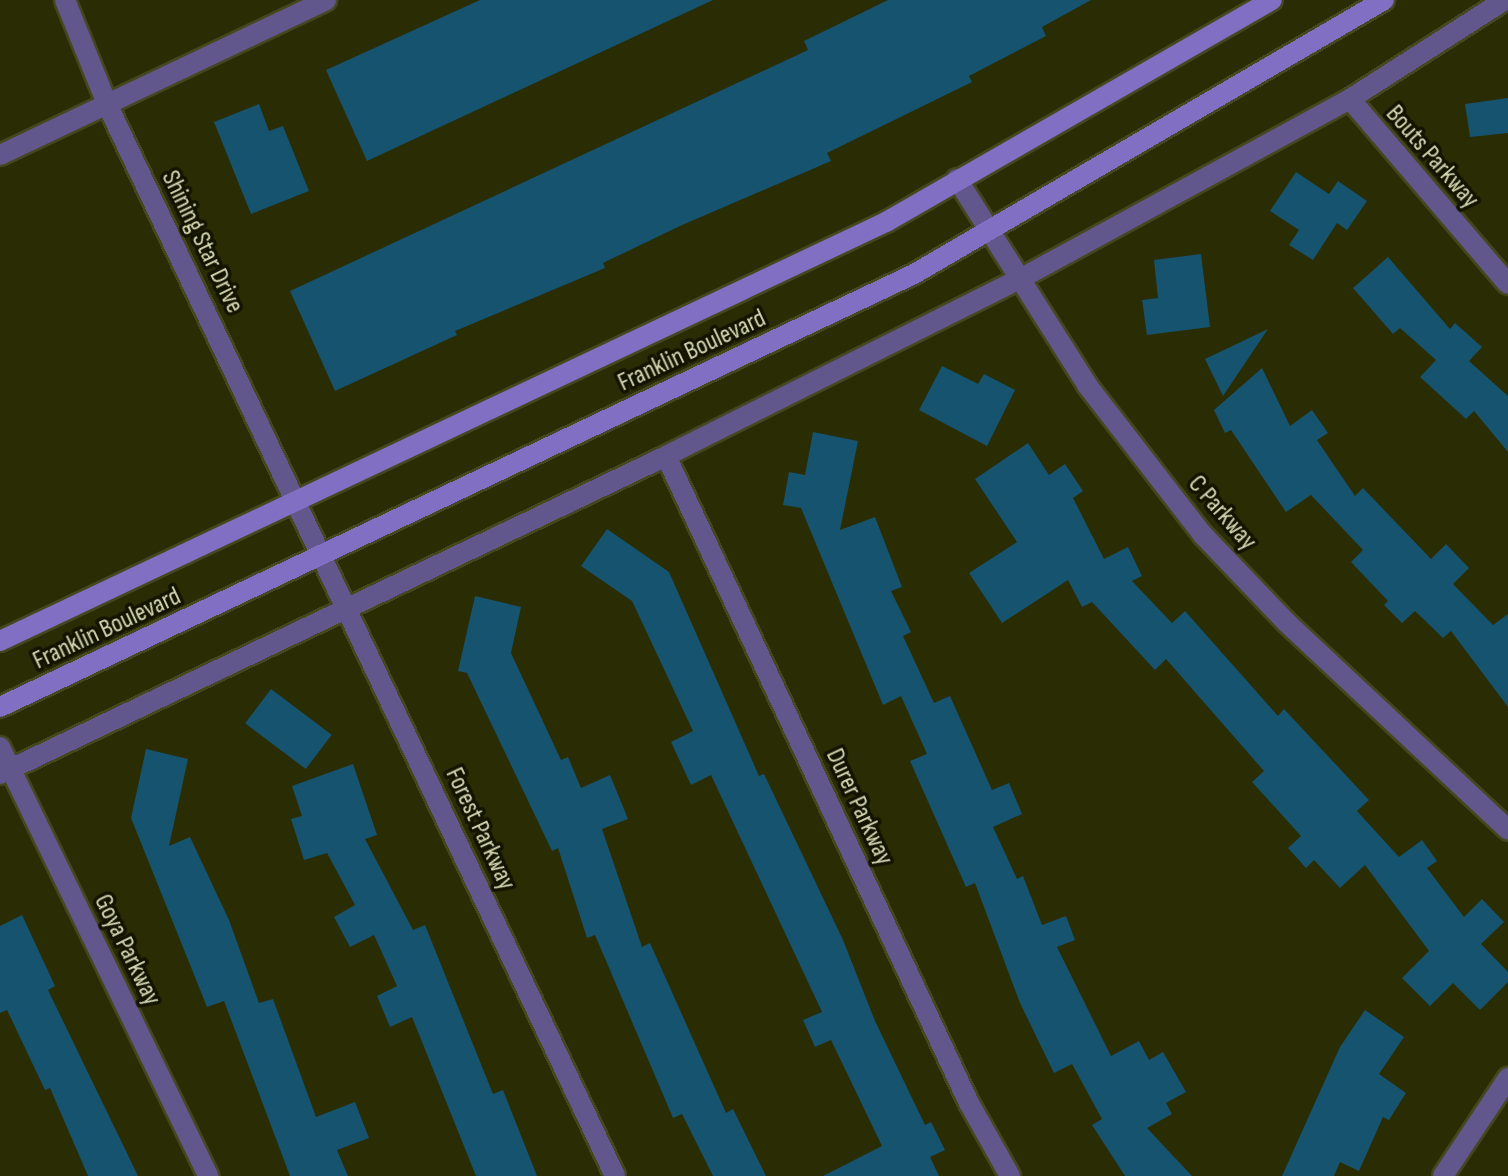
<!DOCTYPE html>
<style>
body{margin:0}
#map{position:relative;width:1508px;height:1176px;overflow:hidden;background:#2a2c04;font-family:"Sofia Sans Condensed",sans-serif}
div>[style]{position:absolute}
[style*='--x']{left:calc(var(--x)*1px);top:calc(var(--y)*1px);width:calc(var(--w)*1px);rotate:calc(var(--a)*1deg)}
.building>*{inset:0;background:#15536e;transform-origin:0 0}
.roads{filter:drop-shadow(2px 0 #454720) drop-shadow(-2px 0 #454720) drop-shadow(0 2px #454720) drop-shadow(0 -2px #454720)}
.minor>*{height:20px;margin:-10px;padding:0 10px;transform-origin:10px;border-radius:10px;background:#61578c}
.secondary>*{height:20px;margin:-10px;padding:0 10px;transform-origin:10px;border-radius:10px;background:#806fc3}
span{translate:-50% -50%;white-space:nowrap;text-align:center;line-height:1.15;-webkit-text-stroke:7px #131400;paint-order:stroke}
.street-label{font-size:26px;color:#d4d7b3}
</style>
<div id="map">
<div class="building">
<div style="clip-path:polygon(480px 0,713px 0,367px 161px,326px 70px)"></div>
<div style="clip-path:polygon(888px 0,1091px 0,1042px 27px,1046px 36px,969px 76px,972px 82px,827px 153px,831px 161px,680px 226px,603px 263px,605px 268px,455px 331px,457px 335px,335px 391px,290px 291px,808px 50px,804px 41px)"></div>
<div style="clip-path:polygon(1508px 98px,1508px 133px,1470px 137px,1465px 104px)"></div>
<div style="clip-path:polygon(259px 104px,269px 131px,283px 126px,309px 191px,251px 214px,214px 122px)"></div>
<div style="clip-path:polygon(1296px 172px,1329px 194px,1338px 181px,1367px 201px,1347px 230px,1337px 223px,1313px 260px,1289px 245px,1299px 230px,1270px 211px)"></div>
<div style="clip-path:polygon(1201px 254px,1210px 327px,1147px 335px,1142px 300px,1158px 298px,1154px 260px)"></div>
<div style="clip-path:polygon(1388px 257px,1450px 329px,1455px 323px,1482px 347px,1469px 361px,1508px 396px,1508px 452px,1474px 411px,1466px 419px,1420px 377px,1436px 360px,1400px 328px,1393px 334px,1353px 288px)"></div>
<div style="clip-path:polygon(1268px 329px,1223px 396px,1205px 359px)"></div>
<div style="clip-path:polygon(942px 366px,978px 384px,984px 374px,1015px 390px,987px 446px,919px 410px)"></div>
<div style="clip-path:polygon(1262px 368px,1290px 426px,1312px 410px,1328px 433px,1317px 440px,1355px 496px,1363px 488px,1431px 559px,1446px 544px,1469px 568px,1453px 584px,1493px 625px,1508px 614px,1508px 707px,1451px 631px,1443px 638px,1415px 611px,1402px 623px,1384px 605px,1388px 601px,1351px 562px,1363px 550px,1311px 495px,1286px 512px,1231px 430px,1225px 433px,1214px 410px)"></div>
<div style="clip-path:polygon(813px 432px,858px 441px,840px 530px,875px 517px,902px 587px,891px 591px,911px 632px,903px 636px,934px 703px,950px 696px,992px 790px,1009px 783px,1022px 814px,993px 827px,1017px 879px,1023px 876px,1042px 925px,1066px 916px,1075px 940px,1057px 947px,1111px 1056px,1139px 1041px,1149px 1060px,1163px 1052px,1186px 1092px,1166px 1103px,1172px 1114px,1147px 1128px,1192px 1176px,1125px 1176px,1092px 1125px,1102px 1119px,1072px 1064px,1054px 1073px,1020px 1003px,975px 883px,966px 887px,910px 761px,927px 754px,901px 696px,883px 705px,801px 508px,783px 505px,789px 472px,805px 475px)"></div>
<div style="clip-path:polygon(1028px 443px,1049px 475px,1065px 464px,1083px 491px,1073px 498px,1104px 559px,1128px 547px,1142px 576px,1132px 581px,1172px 623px,1185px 611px,1278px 716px,1284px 709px,1369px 800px,1357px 811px,1399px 857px,1422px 840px,1437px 861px,1427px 868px,1464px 917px,1482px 899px,1504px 922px,1481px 944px,1508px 972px,1508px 982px,1480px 1010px,1453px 983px,1430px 1006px,1402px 978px,1429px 951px,1365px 865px,1340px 888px,1314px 860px,1306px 868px,1288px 848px,1301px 836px,1252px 782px,1264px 771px,1166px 659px,1155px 670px,1092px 602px,1082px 607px,1068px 580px,1002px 623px,969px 573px,1017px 542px,975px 479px)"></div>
<div style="clip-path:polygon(607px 529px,669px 572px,759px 776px,764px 774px,843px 940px,875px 1021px,925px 1125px,931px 1122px,945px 1150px,930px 1157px,939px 1176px,823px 1176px,882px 1146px,831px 1040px,815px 1047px,803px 1020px,822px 1012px,711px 775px,691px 785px,671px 742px,693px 731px,632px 601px,581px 566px)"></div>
<div style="clip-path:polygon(475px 596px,521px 607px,511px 653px,561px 760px,568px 757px,581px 788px,610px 775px,628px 819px,602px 829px,642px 947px,650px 943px,726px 1113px,733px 1109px,766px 1176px,713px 1176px,682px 1114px,673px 1118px,595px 935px,587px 938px,558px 848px,552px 851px,467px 673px,458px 671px)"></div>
<div style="left:271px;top:689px;width:76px;height:43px;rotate:37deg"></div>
<div style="clip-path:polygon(146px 749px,188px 759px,169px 846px,190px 837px,229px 920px,259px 1003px,273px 999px,316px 1117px,355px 1102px,369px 1138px,337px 1150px,348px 1176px,290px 1176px,224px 1001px,207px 1007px,131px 818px)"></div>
<div style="clip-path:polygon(353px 764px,377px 835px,365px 839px,413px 930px,425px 925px,493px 1094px,503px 1090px,537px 1176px,476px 1176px,412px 1017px,390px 1027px,377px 996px,397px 986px,374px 935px,350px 947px,334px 917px,355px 905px,327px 853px,304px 860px,291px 819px,302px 816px,292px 786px)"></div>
<div style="clip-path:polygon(22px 915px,55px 986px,48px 990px,138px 1176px,88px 1176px,50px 1088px,45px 1090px,7px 1010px,0 1013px,0 926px)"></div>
<div style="clip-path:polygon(1365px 1010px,1404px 1037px,1379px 1074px,1406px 1093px,1389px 1120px,1383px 1117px,1359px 1171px,1340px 1162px,1334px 1176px,1282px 1176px,1340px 1047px)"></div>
</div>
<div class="roads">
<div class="minor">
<div style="--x:65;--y:0;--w:112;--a:68"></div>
<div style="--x:107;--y:104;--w:1186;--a:64.64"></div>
<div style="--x:1350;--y:99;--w:243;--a:49.5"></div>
<div style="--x:0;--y:155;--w:361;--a:-25.4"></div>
<div style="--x:957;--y:179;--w:244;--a:57.7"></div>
<div style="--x:1087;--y:385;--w:190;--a:52.3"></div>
<div style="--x:1203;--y:535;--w:120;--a:46.3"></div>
<div style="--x:1286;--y:622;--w:304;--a:43.1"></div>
<div style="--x:666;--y:456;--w:714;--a:64.91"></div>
<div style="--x:969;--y:1103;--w:84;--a:60.7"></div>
<div style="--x:0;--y:747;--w:477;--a:64.1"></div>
<div style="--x:0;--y:774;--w:738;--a:-25.52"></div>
<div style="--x:666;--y:456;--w:394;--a:-26.6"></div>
<div style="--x:1018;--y:280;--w:378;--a:-28.6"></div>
<div style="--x:1350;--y:99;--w:184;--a:-32.6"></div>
<div style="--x:1443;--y:1176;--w:118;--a:-56.4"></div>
</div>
<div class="secondary">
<div style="--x:0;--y:641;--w:980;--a:-25.31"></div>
<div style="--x:886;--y:222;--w:445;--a:-29.9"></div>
<div style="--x:0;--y:707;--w:1011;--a:-25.35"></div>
<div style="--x:914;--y:274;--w:544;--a:-30.24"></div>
</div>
</div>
<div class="street-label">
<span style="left:1432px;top:157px;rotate:49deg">Bouts Parkway</span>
<span style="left:202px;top:242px;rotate:64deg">Shining Star Drive</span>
<span style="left:692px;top:351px;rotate:-25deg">Franklin Boulevard</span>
<span style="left:1222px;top:513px;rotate:49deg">C Parkway</span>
<span style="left:107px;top:629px;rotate:-25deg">Franklin Boulevard</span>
<span style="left:859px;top:807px;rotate:65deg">Durer Parkway</span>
<span style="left:480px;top:829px;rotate:65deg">Forest Parkway</span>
<span style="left:127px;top:950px;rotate:64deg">Goya Parkway</span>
</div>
</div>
